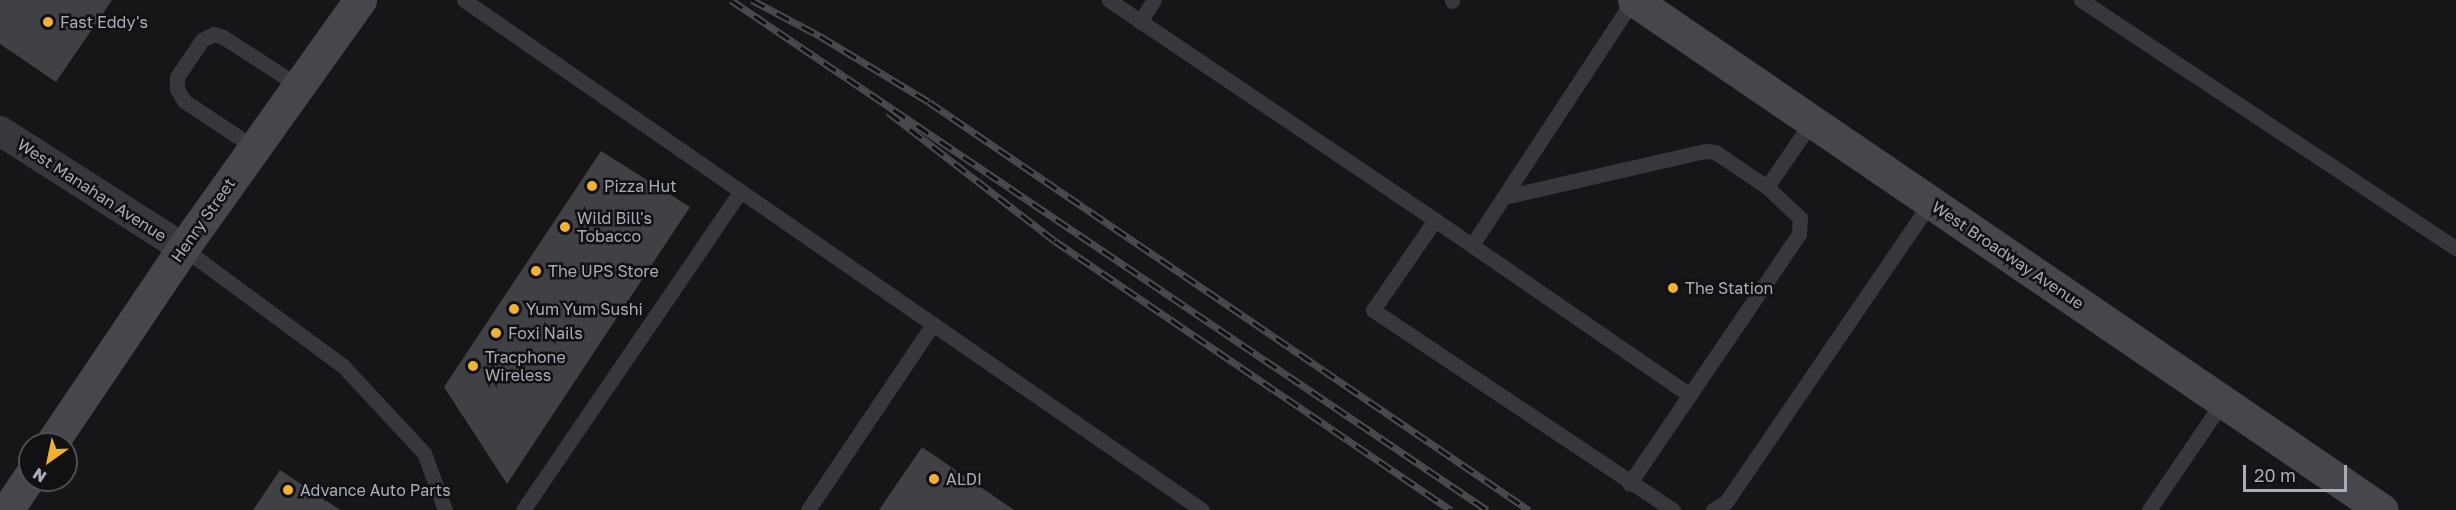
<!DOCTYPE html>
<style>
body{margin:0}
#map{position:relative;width:2456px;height:510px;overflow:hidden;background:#161618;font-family:"Golos Text",sans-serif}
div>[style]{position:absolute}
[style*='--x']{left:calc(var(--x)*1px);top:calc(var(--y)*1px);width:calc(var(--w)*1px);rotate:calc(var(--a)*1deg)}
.building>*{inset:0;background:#404145}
.lane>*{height:15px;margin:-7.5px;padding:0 7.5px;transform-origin:7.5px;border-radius:7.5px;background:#37383d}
.street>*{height:30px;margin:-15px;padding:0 15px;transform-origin:15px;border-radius:15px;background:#37383d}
.secondary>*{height:33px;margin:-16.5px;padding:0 16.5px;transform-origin:16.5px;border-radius:16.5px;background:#45474d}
.rail>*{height:7px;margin-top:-3.5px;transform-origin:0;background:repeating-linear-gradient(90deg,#111113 0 14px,#4a4c52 0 28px);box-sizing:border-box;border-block:2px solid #4a4c52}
.dots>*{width:16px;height:16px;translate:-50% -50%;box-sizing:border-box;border:3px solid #111113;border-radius:50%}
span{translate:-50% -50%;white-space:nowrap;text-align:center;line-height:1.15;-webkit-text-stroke:5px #111113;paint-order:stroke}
.poi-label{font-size:16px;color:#a8adb8}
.left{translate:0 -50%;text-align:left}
.street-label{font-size:16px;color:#a8adb8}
.north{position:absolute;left:18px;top:432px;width:60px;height:60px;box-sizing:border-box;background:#111113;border:2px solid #4d4f55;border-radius:50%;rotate:213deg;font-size:16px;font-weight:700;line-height:24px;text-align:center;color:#a8adb8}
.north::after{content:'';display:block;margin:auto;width:21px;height:27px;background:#f2b134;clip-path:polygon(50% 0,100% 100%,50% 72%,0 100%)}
.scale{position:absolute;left:2243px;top:465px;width:104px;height:27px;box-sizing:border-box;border:3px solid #a8adb8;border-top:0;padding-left:8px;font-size:18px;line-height:21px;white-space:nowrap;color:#a8adb8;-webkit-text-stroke:4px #111113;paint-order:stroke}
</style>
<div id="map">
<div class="building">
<div style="clip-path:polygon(0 0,112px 0,56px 82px,0 44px)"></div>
<div style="clip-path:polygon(601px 151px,690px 207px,507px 484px,444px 387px)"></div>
<div style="clip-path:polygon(922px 447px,1014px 510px,879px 510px)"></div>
<div style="clip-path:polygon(280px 470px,340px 510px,253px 510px)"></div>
</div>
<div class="lane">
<div style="--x:464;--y:0;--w:897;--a:34.65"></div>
<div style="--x:1109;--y:0;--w:393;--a:34"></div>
<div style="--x:1435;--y:220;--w:109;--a:124.6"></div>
<div style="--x:1373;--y:310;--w:361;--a:33.7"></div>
<div style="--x:2081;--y:0;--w:450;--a:33.5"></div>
<div style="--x:1452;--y:1;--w:1;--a:-90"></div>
<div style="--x:1140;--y:22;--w:26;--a:-58"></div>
<div style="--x:255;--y:148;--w:85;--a:-146.5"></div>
<div style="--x:184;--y:101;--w:14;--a:-120"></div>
<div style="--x:177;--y:89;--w:12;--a:-90"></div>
<div style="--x:177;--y:77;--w:45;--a:-56"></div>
<div style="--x:202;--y:40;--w:13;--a:-27"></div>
<div style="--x:214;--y:34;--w:9;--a:18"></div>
<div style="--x:223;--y:37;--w:90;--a:32.8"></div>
<div style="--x:1767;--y:187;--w:80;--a:-55.7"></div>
<div style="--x:1504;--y:197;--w:206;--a:-12.9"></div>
<div style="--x:1705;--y:151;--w:10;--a:6"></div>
<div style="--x:1715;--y:152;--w:63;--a:33.9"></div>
<div style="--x:1767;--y:187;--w:45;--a:43.2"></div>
<div style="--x:1800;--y:218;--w:16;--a:94"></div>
<div style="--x:1799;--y:234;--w:302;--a:124.2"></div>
<div style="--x:1435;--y:220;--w:309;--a:34.5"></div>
<div style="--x:1472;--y:245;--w:293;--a:-56.7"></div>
<div style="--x:183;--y:248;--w:199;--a:36.4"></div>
<div style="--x:343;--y:366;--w:119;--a:47"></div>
<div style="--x:424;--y:453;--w:61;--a:69.8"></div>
<div style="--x:523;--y:510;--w:386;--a:-55.7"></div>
<div style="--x:808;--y:510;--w:224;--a:-56.1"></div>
<div style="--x:1713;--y:510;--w:15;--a:-32"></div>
<div style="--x:1726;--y:502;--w:362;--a:-55.7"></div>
<div style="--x:2149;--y:510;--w:132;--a:-55.8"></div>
</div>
<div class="street">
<div style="--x:0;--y:131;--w:217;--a:32.6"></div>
</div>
<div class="secondary">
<div style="--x:1634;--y:0;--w:905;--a:34.29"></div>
<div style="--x:51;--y:444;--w:236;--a:-56"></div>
<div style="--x:183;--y:248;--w:305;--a:-54.5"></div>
<div style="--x:7;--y:510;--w:41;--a:-55.9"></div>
</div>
<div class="rail">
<div style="--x:731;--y:0;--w:912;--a:34"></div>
<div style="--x:752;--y:0;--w:77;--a:27.9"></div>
<div style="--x:820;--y:36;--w:127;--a:31.2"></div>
<div style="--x:929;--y:102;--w:726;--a:34.22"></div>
<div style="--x:888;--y:112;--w:211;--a:37.7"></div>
<div style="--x:1055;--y:241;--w:479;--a:34.2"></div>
</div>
<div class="dots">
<div style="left:48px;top:22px;background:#f2b134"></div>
<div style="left:592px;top:186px;background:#f2b134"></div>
<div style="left:565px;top:227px;background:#f2b134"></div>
<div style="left:536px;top:271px;background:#f2b134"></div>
<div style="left:1673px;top:288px;background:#f2b134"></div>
<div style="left:514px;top:309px;background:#f2b134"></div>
<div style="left:496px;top:333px;background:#f2b134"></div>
<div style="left:473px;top:366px;background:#f2b134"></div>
<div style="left:934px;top:479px;background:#f2b134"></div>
<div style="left:288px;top:490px;background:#f2b134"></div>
</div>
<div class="poi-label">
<span class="left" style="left:60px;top:22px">Fast Eddy's</span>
<span class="left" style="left:604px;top:186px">Pizza Hut</span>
<span class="left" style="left:577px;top:227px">Wild Bill's<br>Tobacco</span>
<span class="left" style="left:548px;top:271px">The UPS Store</span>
<span class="left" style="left:1685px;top:288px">The Station</span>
<span class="left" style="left:526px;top:309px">Yum Yum Sushi</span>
<span class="left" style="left:508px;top:333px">Foxi Nails</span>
<span class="left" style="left:485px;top:366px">Tracphone<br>Wireless</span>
<span class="left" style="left:946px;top:479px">ALDI</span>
<span class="left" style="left:300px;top:490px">Advance Auto Parts</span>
</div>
<div class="street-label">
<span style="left:92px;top:190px;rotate:33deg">West Manahan Avenue</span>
<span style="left:203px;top:220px;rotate:-55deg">Henry Street</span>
<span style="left:2008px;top:255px;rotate:34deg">West Broadway Avenue</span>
</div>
<div class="north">N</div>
<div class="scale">20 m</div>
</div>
